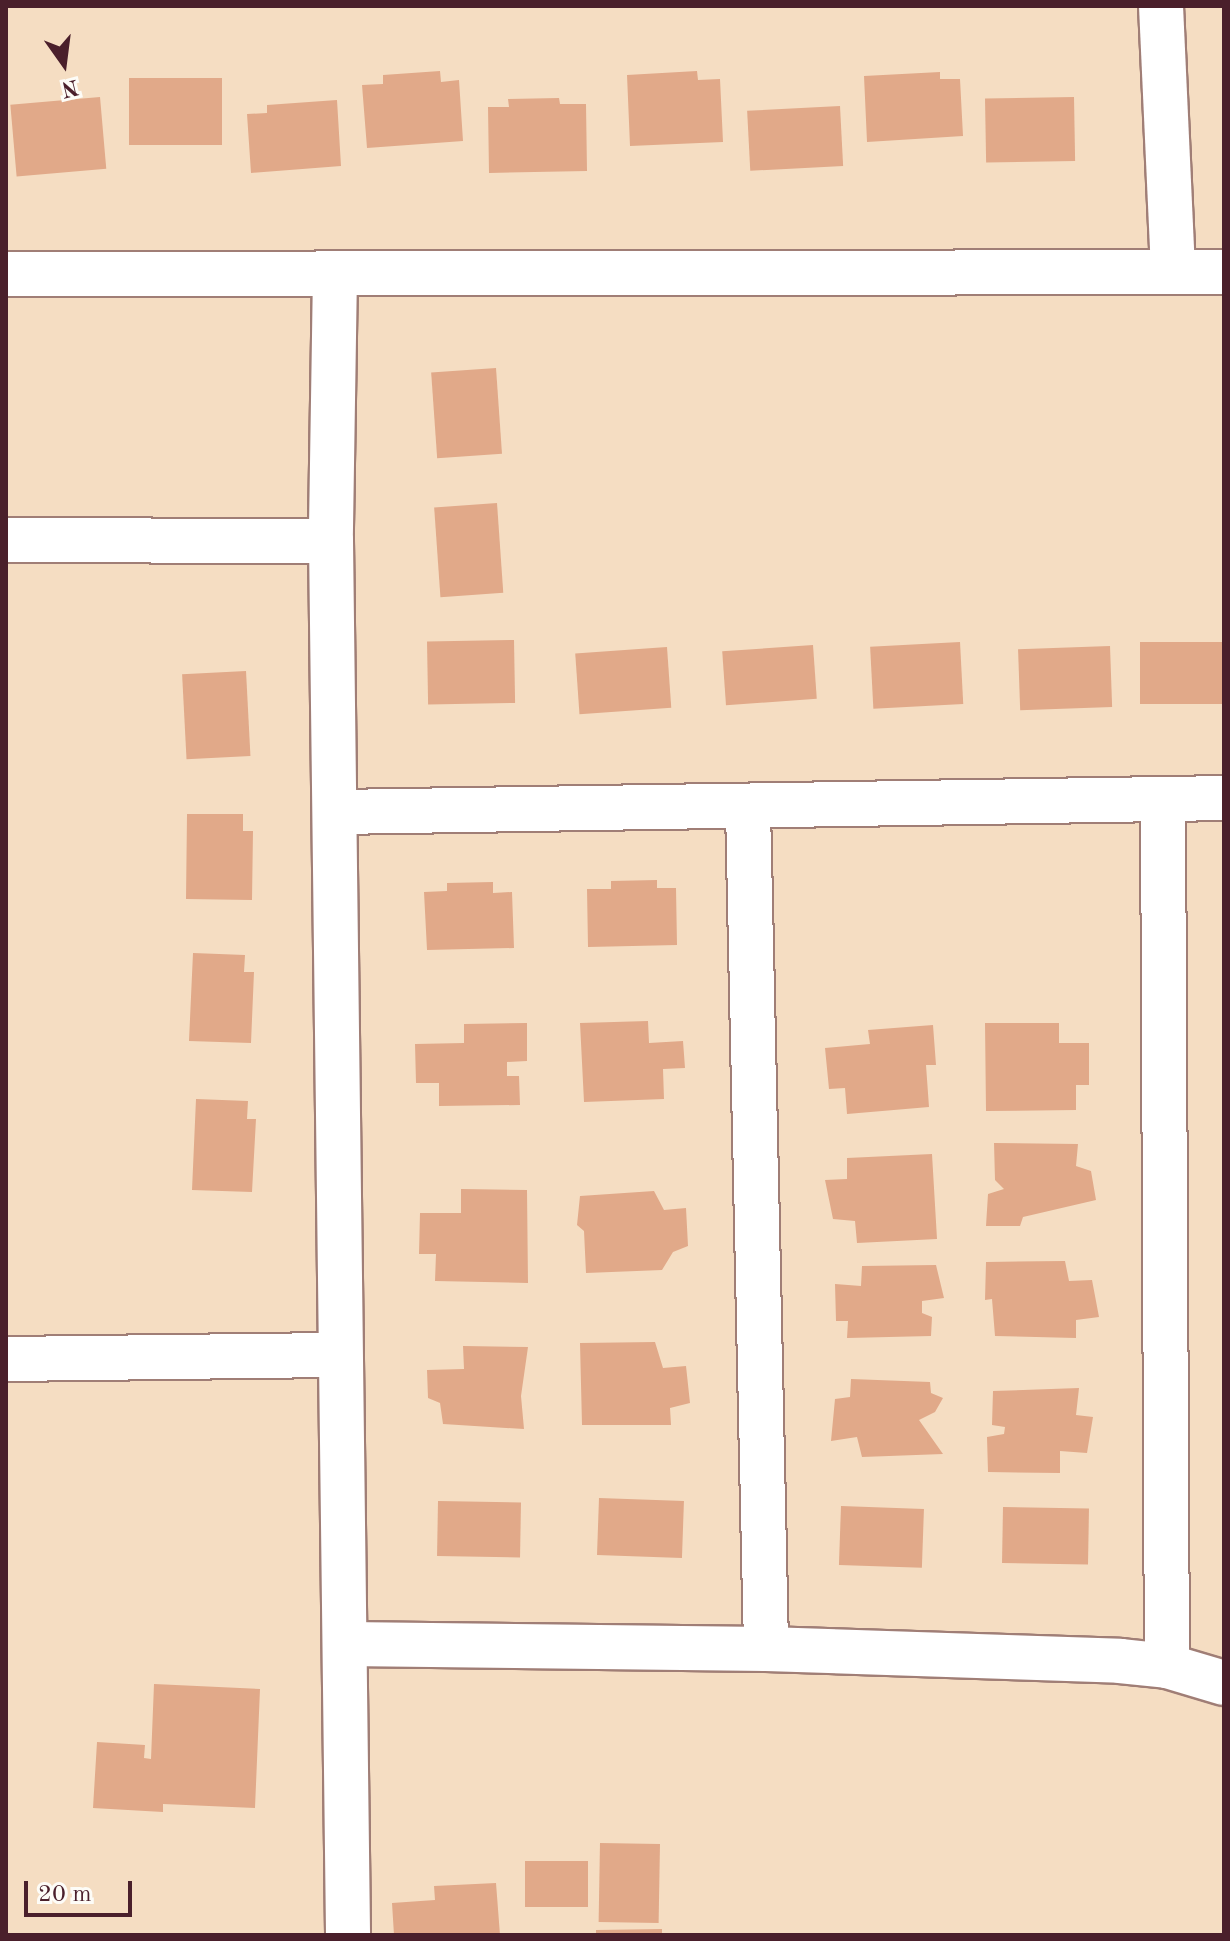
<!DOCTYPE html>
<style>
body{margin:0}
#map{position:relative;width:1230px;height:1941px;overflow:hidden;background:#f5ddc2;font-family:"Old Standard TT",serif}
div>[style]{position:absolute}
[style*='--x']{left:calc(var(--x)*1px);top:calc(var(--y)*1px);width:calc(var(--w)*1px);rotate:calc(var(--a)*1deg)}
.building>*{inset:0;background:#e1a989;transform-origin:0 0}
.roads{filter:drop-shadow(2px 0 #a07e76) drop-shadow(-2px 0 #a07e76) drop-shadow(0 2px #a07e76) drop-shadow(0 -2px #a07e76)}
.minor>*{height:44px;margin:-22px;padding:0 22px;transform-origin:22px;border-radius:22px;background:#fff}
span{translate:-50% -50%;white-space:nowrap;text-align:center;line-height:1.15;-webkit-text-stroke:6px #fdfcf7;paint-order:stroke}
.frame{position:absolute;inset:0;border:8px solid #4a1f2b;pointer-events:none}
.north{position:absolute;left:24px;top:24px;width:80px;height:80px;-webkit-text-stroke:6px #fdfcf7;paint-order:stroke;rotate:166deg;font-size:22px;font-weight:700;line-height:32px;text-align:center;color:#4a1f2b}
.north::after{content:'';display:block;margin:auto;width:28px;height:36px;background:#4a1f2b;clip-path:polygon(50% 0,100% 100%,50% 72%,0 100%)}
.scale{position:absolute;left:24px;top:1881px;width:108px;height:36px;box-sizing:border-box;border:4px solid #4a1f2b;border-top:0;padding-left:10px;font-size:24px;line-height:28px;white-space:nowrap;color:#4a1f2b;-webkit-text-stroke:6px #fdfcf7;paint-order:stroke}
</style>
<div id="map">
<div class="building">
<div style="clip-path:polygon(440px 71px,441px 82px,459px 80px,463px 141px,367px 148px,362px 85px,383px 84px,383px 75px)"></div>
<div style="clip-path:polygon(697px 71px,698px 80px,720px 79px,723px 142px,630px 146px,627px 75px)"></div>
<div style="clip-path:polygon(940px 72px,940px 79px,960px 79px,963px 136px,867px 142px,864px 76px)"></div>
<div style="left:222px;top:78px;width:67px;height:93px;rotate:90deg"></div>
<div style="left:100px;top:97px;width:72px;height:90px;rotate:85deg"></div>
<div style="left:1074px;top:97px;width:64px;height:89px;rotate:89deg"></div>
<div style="clip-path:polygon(559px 98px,560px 104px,586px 104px,587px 171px,489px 173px,488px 107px,509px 107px,508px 99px)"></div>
<div style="clip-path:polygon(337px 100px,341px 166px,251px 173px,247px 114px,267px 113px,267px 105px)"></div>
<div style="left:840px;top:106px;width:60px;height:93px;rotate:87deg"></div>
<div style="left:496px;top:368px;width:86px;height:65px;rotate:86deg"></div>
<div style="left:497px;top:503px;width:90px;height:63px;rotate:86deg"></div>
<div style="left:514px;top:640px;width:63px;height:87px;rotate:89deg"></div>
<div style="left:960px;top:642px;width:62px;height:90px;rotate:87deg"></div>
<div style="left:1224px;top:642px;width:62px;height:84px;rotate:90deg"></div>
<div style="left:813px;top:645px;width:54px;height:91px;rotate:86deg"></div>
<div style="left:1110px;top:646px;width:61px;height:92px;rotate:88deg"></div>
<div style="left:667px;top:647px;width:61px;height:92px;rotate:86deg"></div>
<div style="left:246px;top:671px;width:85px;height:64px;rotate:87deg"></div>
<div style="clip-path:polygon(187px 814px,243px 814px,243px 831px,253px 831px,252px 900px,186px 899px)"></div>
<div style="clip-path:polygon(657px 880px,657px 888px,676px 888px,677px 945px,588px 947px,587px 889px,611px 889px,611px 881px)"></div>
<div style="clip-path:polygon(493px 882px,493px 893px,512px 892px,514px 948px,427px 950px,424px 892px,447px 891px,447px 883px)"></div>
<div style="clip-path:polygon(193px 953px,245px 955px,244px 972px,254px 972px,251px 1043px,189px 1041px)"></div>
<div style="clip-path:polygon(648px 1021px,649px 1043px,683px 1041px,685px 1068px,663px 1069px,664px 1099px,584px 1102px,580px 1023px)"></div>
<div style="clip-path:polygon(527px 1023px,527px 1061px,507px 1062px,507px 1076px,519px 1076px,520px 1105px,439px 1106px,439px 1083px,416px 1083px,415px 1044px,464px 1043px,464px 1024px)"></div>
<div style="clip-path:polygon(985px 1023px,1059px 1023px,1059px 1043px,1089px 1043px,1089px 1085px,1076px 1085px,1076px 1110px,986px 1111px)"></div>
<div style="clip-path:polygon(933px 1025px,936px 1065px,926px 1065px,929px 1107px,847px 1114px,845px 1088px,829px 1089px,825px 1048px,870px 1044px,868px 1030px)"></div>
<div style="clip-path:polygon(196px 1099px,248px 1101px,247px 1119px,256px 1119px,252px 1192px,192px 1190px)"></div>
<div style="clip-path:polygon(994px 1143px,1078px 1144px,1076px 1166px,1091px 1171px,1096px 1200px,1023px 1217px,1020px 1226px,986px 1226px,988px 1194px,1004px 1189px,995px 1180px)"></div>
<div style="clip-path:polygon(932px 1154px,937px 1239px,857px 1243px,855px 1221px,833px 1219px,825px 1180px,847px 1179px,847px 1158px)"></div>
<div style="clip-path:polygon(461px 1189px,527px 1190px,528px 1283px,435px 1281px,436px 1254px,419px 1254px,420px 1213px,461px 1213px)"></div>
<div style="clip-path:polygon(654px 1191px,664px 1210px,686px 1208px,688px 1246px,673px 1252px,662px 1270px,586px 1273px,584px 1231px,577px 1225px,580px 1196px)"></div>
<div style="clip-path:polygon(1065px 1261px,1069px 1281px,1092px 1280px,1099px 1317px,1076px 1320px,1076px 1338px,995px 1336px,992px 1299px,985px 1300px,986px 1262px)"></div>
<div style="clip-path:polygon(936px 1265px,944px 1298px,922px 1301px,922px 1313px,932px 1317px,931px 1336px,847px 1338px,848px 1321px,836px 1321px,835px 1284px,861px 1286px,862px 1266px)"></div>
<div style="clip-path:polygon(655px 1342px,663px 1368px,686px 1366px,690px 1403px,670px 1408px,671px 1425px,582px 1425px,580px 1343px)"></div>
<div style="clip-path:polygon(463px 1346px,528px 1347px,521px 1396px,524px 1429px,443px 1424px,440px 1403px,428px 1398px,427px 1370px,464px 1369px)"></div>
<div style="clip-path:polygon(851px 1379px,930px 1382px,931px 1393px,943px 1398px,935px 1412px,919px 1420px,943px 1454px,862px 1457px,857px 1437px,831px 1441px,835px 1399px,850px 1397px)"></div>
<div style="clip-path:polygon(1079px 1388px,1076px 1415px,1093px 1417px,1087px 1453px,1060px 1451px,1060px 1473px,988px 1472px,987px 1437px,1004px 1434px,1005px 1427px,992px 1425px,993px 1391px)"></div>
<div style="left:599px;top:1498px;width:85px;height:57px;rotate:2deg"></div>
<div style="left:438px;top:1501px;width:83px;height:55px;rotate:1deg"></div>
<div style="left:841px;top:1506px;width:83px;height:59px;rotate:2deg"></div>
<div style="left:1003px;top:1507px;width:86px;height:56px;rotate:1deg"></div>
<div style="clip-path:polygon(154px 1684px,260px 1689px,255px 1808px,163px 1804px,163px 1812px,93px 1808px,97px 1742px,145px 1745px,144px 1758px,151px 1759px)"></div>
<div style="left:600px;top:1843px;width:60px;height:79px;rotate:1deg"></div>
<div style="left:588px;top:1861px;width:46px;height:63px;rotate:90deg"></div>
<div style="clip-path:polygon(496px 1883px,500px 1935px,394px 1935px,392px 1903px,435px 1900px,434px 1886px)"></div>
<div style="clip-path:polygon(662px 1929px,662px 1935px,596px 1935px,596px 1930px)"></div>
</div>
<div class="roads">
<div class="minor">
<div style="--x:1161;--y:6;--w:265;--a:87.4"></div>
<div style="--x:335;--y:273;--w:268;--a:90.9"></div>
<div style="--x:331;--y:541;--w:1394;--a:89.3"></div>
<div style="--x:6;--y:274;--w:1218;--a:-0.09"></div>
<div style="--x:6;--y:540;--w:325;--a:0.2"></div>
<div style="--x:1163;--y:800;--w:866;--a:89.74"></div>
<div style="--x:748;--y:808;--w:841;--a:88.77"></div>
<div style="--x:337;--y:812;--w:887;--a:-0.9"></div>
<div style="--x:6;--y:1359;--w:334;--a:-0.7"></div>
<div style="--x:347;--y:1644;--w:419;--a:0.7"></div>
<div style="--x:766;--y:1649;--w:354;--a:1.9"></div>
<div style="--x:1120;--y:1661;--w:47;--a:6.1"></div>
<div style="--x:1167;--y:1666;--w:59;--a:16.6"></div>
</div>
</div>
<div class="frame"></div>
<div class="north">N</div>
<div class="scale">20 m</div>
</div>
